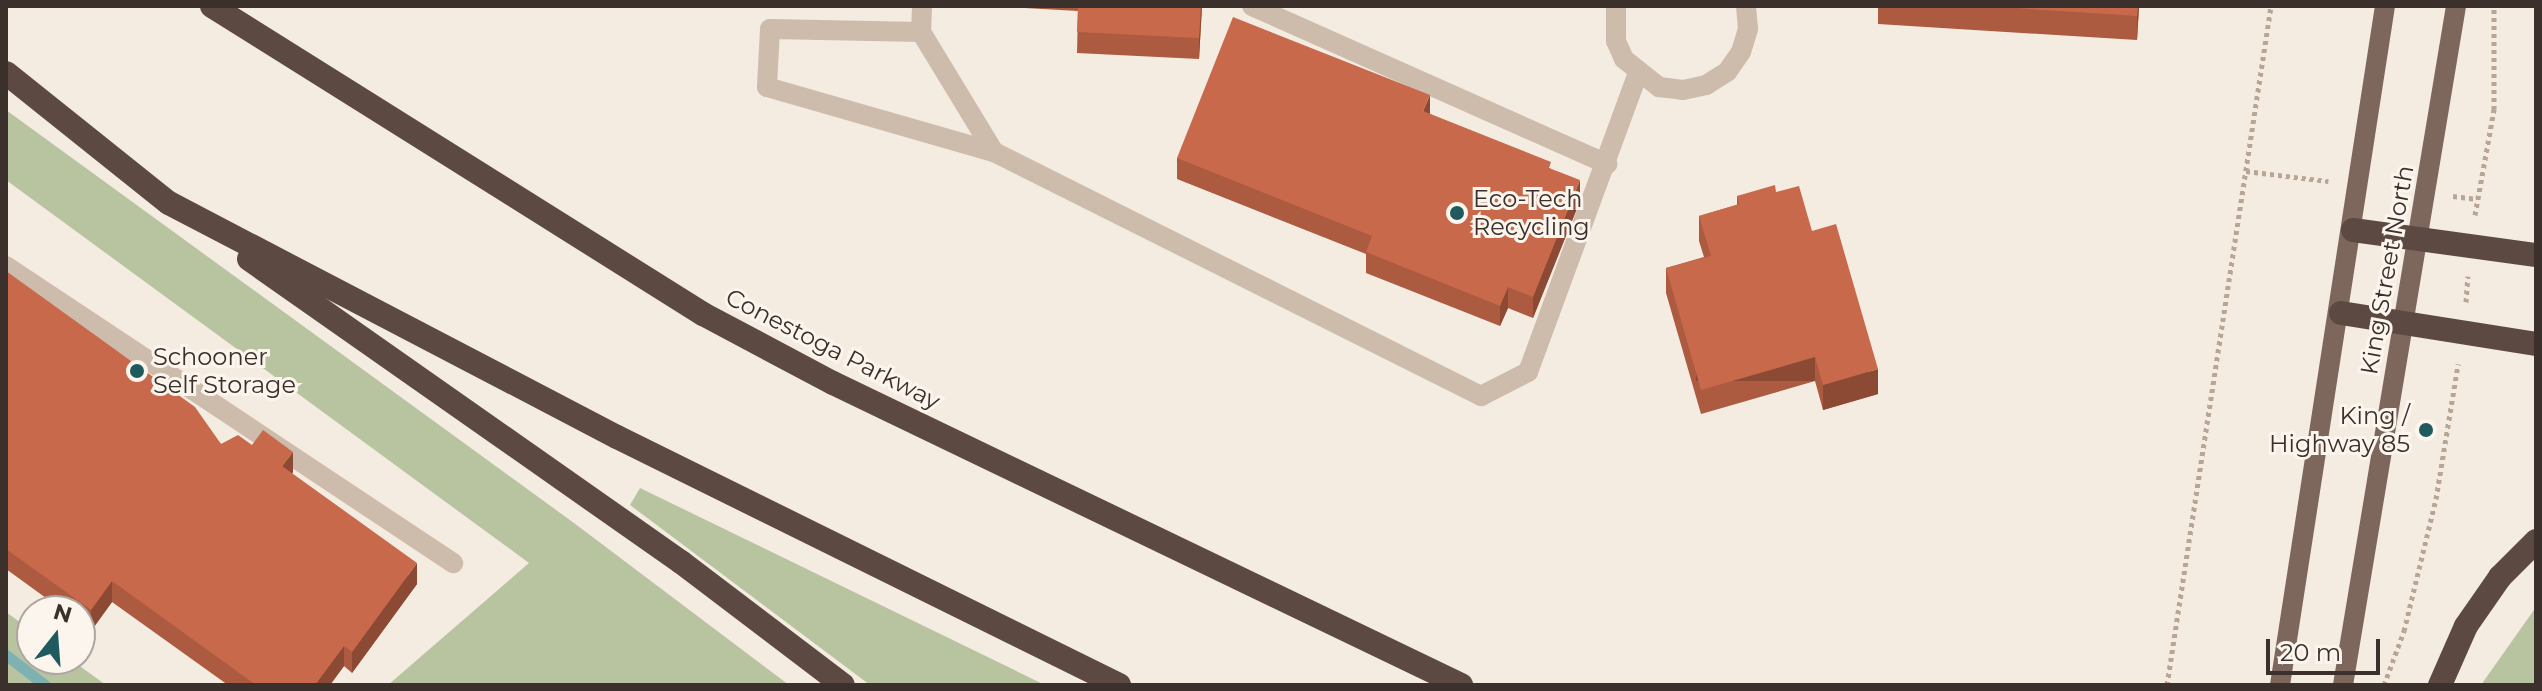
<!DOCTYPE html>
<style>
body{margin:0}
#map{position:relative;width:2542px;height:691px;overflow:hidden;background:#f4ebe1;font-family:Montserrat,sans-serif}
div>[style]{position:absolute}
[style*='--x']{left:calc(var(--x)*1px);top:calc(var(--y)*1px);width:calc(var(--w)*1px);rotate:calc(var(--a)*1deg)}
.green>*{inset:0;background:#b8c4a0}
.stream>*{height:11px;margin:-5.5px;padding:0 5.5px;transform-origin:5.5px;border-radius:5.5px;background:#7fb0b2}
.path>*{height:5px;margin-top:-2.5px;transform-origin:0;background:repeating-linear-gradient(90deg,#b9a596 0 4px,transparent 0 8px)}
.minor>*{height:20px;margin:-10px;padding:0 10px;transform-origin:10px;border-radius:10px;background:#cdbbac}
.major>*{height:20px;margin:-10px;padding:0 10px;transform-origin:10px;border-radius:10px;background:#7d675c}
.highway>*{height:24px;margin:-12px;padding:0 12px;transform-origin:12px;border-radius:12px;background:#5c4a42}
.wall>*{inset:0;background:#ac5a40}
.shaded-wall>*{inset:0;background:#8c4a34;transform-origin:0 0}
.building>*{inset:0;background:#c8694b}
.dots>*{width:22px;height:22px;translate:-50% -50%;box-sizing:border-box;border:4px solid #fbf5ee;border-radius:50%}
span{translate:-50% -50%;white-space:nowrap;text-align:center;line-height:1.15;-webkit-text-stroke:6px #fbf5ee;paint-order:stroke}
.poi-label{font-size:24px;color:#3b302b}
.left{translate:0 -50%;text-align:left}
.right{translate:-100% -50%;text-align:right}
.street-label{font-size:24px;color:#3b302b}
.frame{position:absolute;inset:0;border:8px solid #3b302b;pointer-events:none}
.north{position:absolute;left:16px;top:595px;width:80px;height:80px;box-sizing:border-box;background:#fbf5ee;border:2px solid #aea6a0;border-radius:50%;rotate:17deg;font-size:22px;font-weight:700;line-height:32px;text-align:center;color:#3b302b}
.north::after{content:'';display:block;margin:auto;width:28px;height:36px;background:#1f5a5e;clip-path:polygon(50% 0,100% 100%,50% 72%,0 100%)}
.scale{position:absolute;left:2266px;top:639px;width:114px;height:36px;box-sizing:border-box;border:4px solid #3b302b;border-top:0;padding-left:10px;font-size:24px;line-height:28px;white-space:nowrap;color:#3b302b;-webkit-text-stroke:6px #fbf5ee;paint-order:stroke}
</style>
<div id="map">
<div class="green">
<div style="clip-path:polygon(6px 110px,574px 523px,789px 685px,388px 685px,529px 563px,6px 180px)"></div>
<div style="clip-path:polygon(640px 488px,1045px 685px,870px 685px,630px 505px)"></div>
<div style="clip-path:polygon(2536px 607px,2536px 685px,2481px 685px)"></div>
<div style="clip-path:polygon(6px 612px,32px 631px,32px 659px,70px 659px,106px 685px,6px 685px)"></div>
</div>
<div class="stream">
<div style="--x:6;--y:655;--w:49;--a:37.6"></div>
</div>
<div class="path">
<div style="--x:2246;--y:171;--w:83;--a:7"></div>
<div style="--x:2453;--y:196;--w:24;--a:7"></div>
<div style="--x:2475;--y:215;--w:108;--a:-79.8"></div>
<div style="--x:2494;--y:109;--w:103;--a:-90"></div>
<div style="--x:2466;--y:302;--w:26;--a:-86"></div>
<div style="--x:2167;--y:685;--w:687;--a:-81.29"></div>
<div style="--x:2384;--y:685;--w:58;--a:-69.7"></div>
<div style="--x:2404;--y:631;--w:136;--a:-76.4"></div>
<div style="--x:2436;--y:499;--w:137;--a:-80.7"></div>
</div>
<div class="minor">
<div style="--x:922;--y:6;--w:26;--a:92"></div>
<div style="--x:921;--y:32;--w:140;--a:58.7"></div>
<div style="--x:994;--y:152;--w:545;--a:26.61"></div>
<div style="--x:1481;--y:396;--w:53;--a:-27.1"></div>
<div style="--x:1528;--y:372;--w:316;--a:-69.8"></div>
<div style="--x:1252;--y:6;--w:389;--a:24"></div>
<div style="--x:1616;--y:6;--w:35;--a:90"></div>
<div style="--x:1616;--y:41;--w:20;--a:66"></div>
<div style="--x:1624;--y:59;--w:45;--a:38.7"></div>
<div style="--x:1659;--y:87;--w:24;--a:7"></div>
<div style="--x:1683;--y:90;--w:24;--a:-12"></div>
<div style="--x:1706;--y:85;--w:25;--a:-32"></div>
<div style="--x:1727;--y:72;--w:24;--a:-55"></div>
<div style="--x:1741;--y:52;--w:24;--a:-73"></div>
<div style="--x:1748;--y:29;--w:23;--a:-95"></div>
<div style="--x:921;--y:32;--w:151;--a:-178.9"></div>
<div style="--x:770;--y:29;--w:58;--a:93"></div>
<div style="--x:767;--y:87;--w:236;--a:16"></div>
<div style="--x:6;--y:266;--w:537;--a:33.6"></div>
</div>
<div class="major">
<div style="--x:2280;--y:685;--w:687;--a:-81.21"></div>
<div style="--x:2343;--y:685;--w:688;--a:-80.55"></div>
</div>
<div class="highway">
<div style="--x:212;--y:6;--w:580;--a:32.1"></div>
<div style="--x:703;--y:314;--w:147;--a:28"></div>
<div style="--x:833;--y:383;--w:697;--a:25.68"></div>
<div style="--x:6;--y:73;--w:208;--a:38.6"></div>
<div style="--x:169;--y:203;--w:505;--a:27.58"></div>
<div style="--x:617;--y:437;--w:560;--a:26.29"></div>
<div style="--x:2353;--y:230;--w:185;--a:7.8"></div>
<div style="--x:249;--y:259;--w:528;--a:35.05"></div>
<div style="--x:681;--y:562;--w:203;--a:37.2"></div>
<div style="--x:2341;--y:313;--w:197;--a:9"></div>
<div style="--x:2440;--y:685;--w:64;--a:-66.2"></div>
<div style="--x:2466;--y:626;--w:60;--a:-55.2"></div>
<div style="--x:2500;--y:577;--w:51;--a:-45"></div>
</div>
<div class="wall">
<div style="clip-path:polygon(992px 6px,1202px 6px,1199px 59px,1077px 53px,1078px 11px)"></div>
<div style="clip-path:polygon(1878px 6px,2139px 6px,2137px 40px,1878px 24px)"></div>
<div style="clip-path:polygon(1430px 114px,1551px 169px,1580px 201px,1533px 318px,1508px 308px,1500px 326px,1366px 273px,1366px 254px,1177px 179px,1177px 158px)"></div>
<div style="clip-path:polygon(1776px 192px,1812px 231px,1878px 394px,1823px 410px,1815px 381px,1701px 414px,1666px 293px,1666px 268px,1704px 257px,1699px 241px,1699px 216px,1737px 205px,1737px 196px)"></div>
<div style="clip-path:polygon(6px 271px,221px 444px,293px 472px,292px 474px,417px 584px,352px 673px,344px 666px,330px 685px,228px 685px,112px 602px,91px 631px,80px 623px,80px 611px,64px 611px,6px 569px)"></div>
</div>
<div class="shaded-wall">
<div style="clip-path:polygon(1201px 6px,1202px 6px,1199px 59px,1199px 38px)"></div>
<div style="clip-path:polygon(2138px 6px,2139px 6px,2137px 40px,2137px 16px)"></div>
<div style="clip-path:polygon(1430px 95px,1430px 116px,1423px 111px)"></div>
<div style="clip-path:polygon(1580px 180px,1580px 201px,1533px 318px,1533px 297px)"></div>
<div style="clip-path:polygon(1508px 287px,1508px 308px,1500px 326px,1500px 306px)"></div>
<div style="left:1815px;top:357px;width:24px;height:119px;rotate:90deg"></div>
<div style="clip-path:polygon(1878px 369px,1878px 394px,1823px 410px,1823px 385px)"></div>
<div style="clip-path:polygon(293px 452px,293px 472px,282px 487px,282px 466px)"></div>
<div style="clip-path:polygon(417px 563px,417px 584px,352px 673px,352px 652px)"></div>
<div style="clip-path:polygon(112px 581px,112px 602px,91px 631px,91px 610px)"></div>
<div style="clip-path:polygon(344px 646px,344px 666px,330px 685px,315px 685px)"></div>
</div>
<div class="building">
<div style="clip-path:polygon(1078px 6px,1201px 6px,1199px 38px,1077px 32px)"></div>
<div style="clip-path:polygon(1983px 6px,2138px 6px,2137px 16px)"></div>
<div style="clip-path:polygon(1233px 17px,1430px 95px,1423px 111px,1551px 162px,1549px 168px,1580px 180px,1533px 297px,1508px 287px,1500px 306px,1366px 252px,1372px 236px,1177px 158px)"></div>
<div style="clip-path:polygon(1775px 185px,1776px 192px,1799px 186px,1812px 231px,1836px 224px,1878px 369px,1823px 385px,1815px 357px,1701px 390px,1666px 268px,1711px 256px,1699px 216px,1739px 204px,1737px 196px)"></div>
<div style="clip-path:polygon(6px 271px,195px 407px,221px 444px,238px 435px,252px 445px,263px 430px,293px 452px,282px 466px,417px 563px,352px 652px,344px 646px,315px 685px,256px 685px,112px 581px,91px 610px,6px 549px)"></div>
</div>
<div class="dots">
<div style="left:1457px;top:213px;background:#1f5a5e"></div>
<div style="left:137px;top:371px;background:#1f5a5e"></div>
<div style="left:2426px;top:430px;background:#1f5a5e"></div>
</div>
<div class="poi-label">
<span class="left" style="left:1473px;top:213px">Eco-Tech<br>Recycling</span>
<span class="left" style="left:153px;top:371px">Schooner<br>Self Storage</span>
<span class="right" style="left:2410px;top:430px">King /<br>Highway 85</span>
</div>
<div class="street-label">
<span style="left:2387px;top:270px;rotate:-80deg">King Street North</span>
<span style="left:833px;top:349px;rotate:27deg">Conestoga Parkway</span>
</div>
<div class="frame"></div>
<div class="north">N</div>
<div class="scale">20 m</div>
</div>
